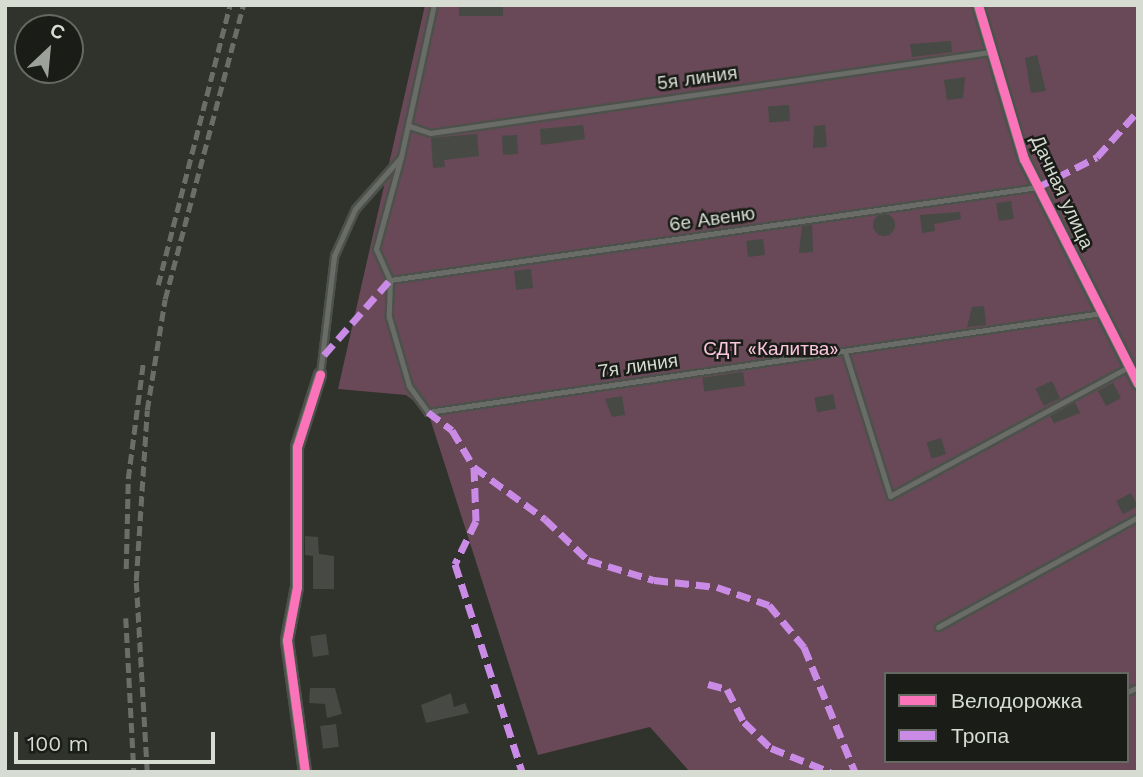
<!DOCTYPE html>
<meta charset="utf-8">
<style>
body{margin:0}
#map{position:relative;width:1143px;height:777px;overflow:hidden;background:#2f332c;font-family:"Work Sans",sans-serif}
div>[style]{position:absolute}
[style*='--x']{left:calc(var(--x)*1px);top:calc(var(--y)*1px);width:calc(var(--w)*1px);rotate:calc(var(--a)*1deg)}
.green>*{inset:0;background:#694957}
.building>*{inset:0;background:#464944;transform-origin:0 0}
.round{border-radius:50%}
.roads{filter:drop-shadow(2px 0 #4d514b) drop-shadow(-2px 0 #4d514b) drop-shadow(0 2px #4d514b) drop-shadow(0 -2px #4d514b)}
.service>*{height:5px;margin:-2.5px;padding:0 2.5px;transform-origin:2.5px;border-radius:2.5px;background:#696c67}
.minor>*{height:10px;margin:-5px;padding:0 5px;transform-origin:5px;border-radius:5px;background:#696c67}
.rail>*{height:4.5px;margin-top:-2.25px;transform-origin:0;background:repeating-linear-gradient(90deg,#6b6e68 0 10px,transparent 0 15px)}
.quiet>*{height:7px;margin-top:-3.5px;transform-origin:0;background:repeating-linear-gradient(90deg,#ca8be6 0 14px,transparent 0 21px)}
.cycleway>*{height:9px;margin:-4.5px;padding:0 4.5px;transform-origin:4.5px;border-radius:4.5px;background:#fb73b8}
span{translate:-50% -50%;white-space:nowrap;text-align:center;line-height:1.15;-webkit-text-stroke:5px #191c17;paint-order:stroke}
.street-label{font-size:19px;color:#d7dcd3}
.park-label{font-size:19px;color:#fcc6de}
.frame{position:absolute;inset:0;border:7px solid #d7dcd3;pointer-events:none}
.legend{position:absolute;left:884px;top:672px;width:245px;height:91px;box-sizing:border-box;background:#191c17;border:2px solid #656962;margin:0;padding:9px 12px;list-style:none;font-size:21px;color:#d7dcd3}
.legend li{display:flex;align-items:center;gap:14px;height:35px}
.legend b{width:35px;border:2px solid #656962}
.north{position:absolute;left:14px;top:14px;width:70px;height:70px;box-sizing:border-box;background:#191c17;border:2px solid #656962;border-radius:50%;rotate:26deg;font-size:19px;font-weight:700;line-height:28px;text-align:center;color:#d7dcd3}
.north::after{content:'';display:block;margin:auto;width:24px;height:32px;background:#9ca199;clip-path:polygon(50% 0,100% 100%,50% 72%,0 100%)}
.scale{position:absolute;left:14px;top:732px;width:201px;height:32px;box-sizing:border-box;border:4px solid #d7dcd3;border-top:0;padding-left:9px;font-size:21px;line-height:24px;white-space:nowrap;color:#d7dcd3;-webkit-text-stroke:5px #191c17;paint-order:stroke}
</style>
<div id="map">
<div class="green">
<div style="clip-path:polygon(evenodd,425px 5px,1138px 5px,1138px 772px,690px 772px,650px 727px,538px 755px,428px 412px,406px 395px,338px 389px,425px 5px,886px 674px,1127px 674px,1127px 761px,886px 761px,886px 674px)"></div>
</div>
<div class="building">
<div style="left:459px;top:5px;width:44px;height:11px"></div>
<div style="clip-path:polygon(951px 41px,952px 52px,912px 57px,910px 44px)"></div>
<div style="clip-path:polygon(1037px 55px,1046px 91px,1031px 93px,1025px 58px)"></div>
<div style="clip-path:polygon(965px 77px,963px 98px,947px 100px,944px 80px)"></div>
<div style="left:789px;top:105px;width:16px;height:21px;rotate:86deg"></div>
<div style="clip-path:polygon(583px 125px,585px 139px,541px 145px,540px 129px)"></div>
<div style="clip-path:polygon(825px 125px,827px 147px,813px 148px,814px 126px)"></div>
<div style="clip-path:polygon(477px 134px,479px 156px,444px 160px,445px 167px,433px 168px,431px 138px)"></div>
<div style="left:517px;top:135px;width:19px;height:15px;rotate:87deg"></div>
<div style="left:1011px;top:201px;width:18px;height:15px;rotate:81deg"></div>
<div style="clip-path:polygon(960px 212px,961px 219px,934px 224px,935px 231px,922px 233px,920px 215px)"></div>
<div class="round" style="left:873px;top:214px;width:22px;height:22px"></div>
<div style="clip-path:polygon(812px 225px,813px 252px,799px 253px,802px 226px)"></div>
<div style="left:763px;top:239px;width:16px;height:17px;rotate:83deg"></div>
<div style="left:531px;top:269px;width:19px;height:17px;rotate:84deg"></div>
<div style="clip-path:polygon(984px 306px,986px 325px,967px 327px,972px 307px)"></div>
<div style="left:743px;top:372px;width:14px;height:41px;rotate:82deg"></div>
<div style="left:1052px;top:381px;width:19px;height:18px;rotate:65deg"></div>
<div style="left:1113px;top:383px;width:17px;height:17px;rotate:62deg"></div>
<div style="left:833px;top:394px;width:15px;height:19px;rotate:79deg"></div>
<div style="clip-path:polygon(622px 396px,625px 415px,612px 417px,605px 399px)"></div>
<div style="clip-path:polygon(1075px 402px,1080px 413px,1054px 423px,1050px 416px)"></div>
<div style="left:941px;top:438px;width:17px;height:15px;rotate:73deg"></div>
<div style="left:1131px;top:493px;width:15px;height:17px;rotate:62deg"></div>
<div style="clip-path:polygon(305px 536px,318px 537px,319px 554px,334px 556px,334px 589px,313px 589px,313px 556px,305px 555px)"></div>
<div style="left:326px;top:634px;width:21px;height:16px;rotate:82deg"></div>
<div style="clip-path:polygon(310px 688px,335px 688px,342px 714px,327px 718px,325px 704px,309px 703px)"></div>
<div style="clip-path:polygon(451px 693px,454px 707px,465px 703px,469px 713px,426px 723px,421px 705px)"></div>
<div style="left:336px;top:724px;width:23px;height:16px;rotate:83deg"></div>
</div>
<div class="roads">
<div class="service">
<div style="--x:409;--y:126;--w:22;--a:18"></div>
<div style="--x:430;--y:133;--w:566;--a:-8.23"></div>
<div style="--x:401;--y:157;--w:95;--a:105.2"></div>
<div style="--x:376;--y:249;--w:34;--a:66"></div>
<div style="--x:390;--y:280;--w:37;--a:92"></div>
<div style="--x:389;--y:317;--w:72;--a:73.8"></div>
<div style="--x:409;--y:386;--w:32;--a:54"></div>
<div style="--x:428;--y:412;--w:681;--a:-8.36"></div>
<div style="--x:390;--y:280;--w:655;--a:-8.17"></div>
<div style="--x:845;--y:352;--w:151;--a:72.6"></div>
<div style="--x:890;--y:496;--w:272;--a:-28.4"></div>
<div style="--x:320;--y:374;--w:119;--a:-83.2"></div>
<div style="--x:334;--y:256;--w:51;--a:-65.9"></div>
<div style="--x:355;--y:209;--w:69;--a:-48.5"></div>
<div style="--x:401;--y:157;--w:156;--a:-77.8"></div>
<div style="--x:938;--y:627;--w:228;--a:-28.8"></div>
<div style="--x:1127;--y:692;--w:12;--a:-24"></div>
</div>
<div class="minor">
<div style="--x:978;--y:5;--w:161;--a:73.4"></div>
<div style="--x:1024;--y:159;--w:252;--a:63.1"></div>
<div style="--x:305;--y:772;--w:133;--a:-97.8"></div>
<div style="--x:287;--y:640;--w:54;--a:-79.3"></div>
<div style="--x:297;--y:587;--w:140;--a:-90"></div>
<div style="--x:297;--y:447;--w:76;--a:-72.3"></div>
</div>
</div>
<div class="rail">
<div style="--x:158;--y:285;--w:289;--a:-75.6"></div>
<div style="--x:126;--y:569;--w:90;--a:-88.7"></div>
<div style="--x:128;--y:479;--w:116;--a:-82.6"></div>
<div style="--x:126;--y:618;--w:154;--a:87"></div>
<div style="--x:147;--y:772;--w:191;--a:-93.3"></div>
<div style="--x:136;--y:581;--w:171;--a:-86.3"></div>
<div style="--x:147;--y:410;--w:112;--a:-80.8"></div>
<div style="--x:165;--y:299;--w:304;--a:-75.1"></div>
</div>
<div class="quiet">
<div style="--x:1038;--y:187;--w:66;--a:-27"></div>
<div style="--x:1097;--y:157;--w:62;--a:-48.3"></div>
<div style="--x:324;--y:355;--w:100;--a:-48.7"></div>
<div style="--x:428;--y:412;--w:30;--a:37"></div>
<div style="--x:452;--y:430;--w:43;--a:59.3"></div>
<div style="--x:474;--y:467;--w:54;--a:87.9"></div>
<div style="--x:476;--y:521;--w:48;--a:116"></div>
<div style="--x:455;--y:564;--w:219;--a:72.1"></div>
<div style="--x:474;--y:467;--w:88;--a:36.2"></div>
<div style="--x:545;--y:519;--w:59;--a:43.6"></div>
<div style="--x:588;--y:560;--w:69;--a:16.9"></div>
<div style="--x:654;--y:580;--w:63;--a:6.3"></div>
<div style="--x:717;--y:587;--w:55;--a:19.1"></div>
<div style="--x:769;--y:605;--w:55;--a:50.2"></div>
<div style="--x:804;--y:647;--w:135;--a:67.8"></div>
<div style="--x:708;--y:684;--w:20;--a:15"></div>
<div style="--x:727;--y:689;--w:37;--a:63"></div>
<div style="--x:744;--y:722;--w:37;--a:44"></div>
<div style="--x:771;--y:748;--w:64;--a:22.1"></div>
</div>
<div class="cycleway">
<div style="--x:978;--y:5;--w:161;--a:73.4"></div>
<div style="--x:1024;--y:159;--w:252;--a:63.1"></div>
<div style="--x:305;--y:772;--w:133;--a:-97.8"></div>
<div style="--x:287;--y:640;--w:54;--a:-79.3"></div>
<div style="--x:297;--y:587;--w:140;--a:-90"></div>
<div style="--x:297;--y:447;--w:76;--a:-72.3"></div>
</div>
<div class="street-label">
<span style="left:697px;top:78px;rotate:-8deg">5я линия</span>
<span style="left:1062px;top:192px;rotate:65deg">Дачная улица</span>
<span style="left:712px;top:219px;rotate:-8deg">6е Авеню</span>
<span style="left:638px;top:366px;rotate:-8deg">7я линия</span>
</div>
<div class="park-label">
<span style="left:771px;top:349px">СДТ «Калитва»</span>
</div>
<div class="frame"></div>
<ul class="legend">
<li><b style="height:9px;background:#fb73b8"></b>Велодорожка</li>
<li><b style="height:9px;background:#ca8be6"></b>Тропа</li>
</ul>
<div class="north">С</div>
<div class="scale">100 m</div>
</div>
